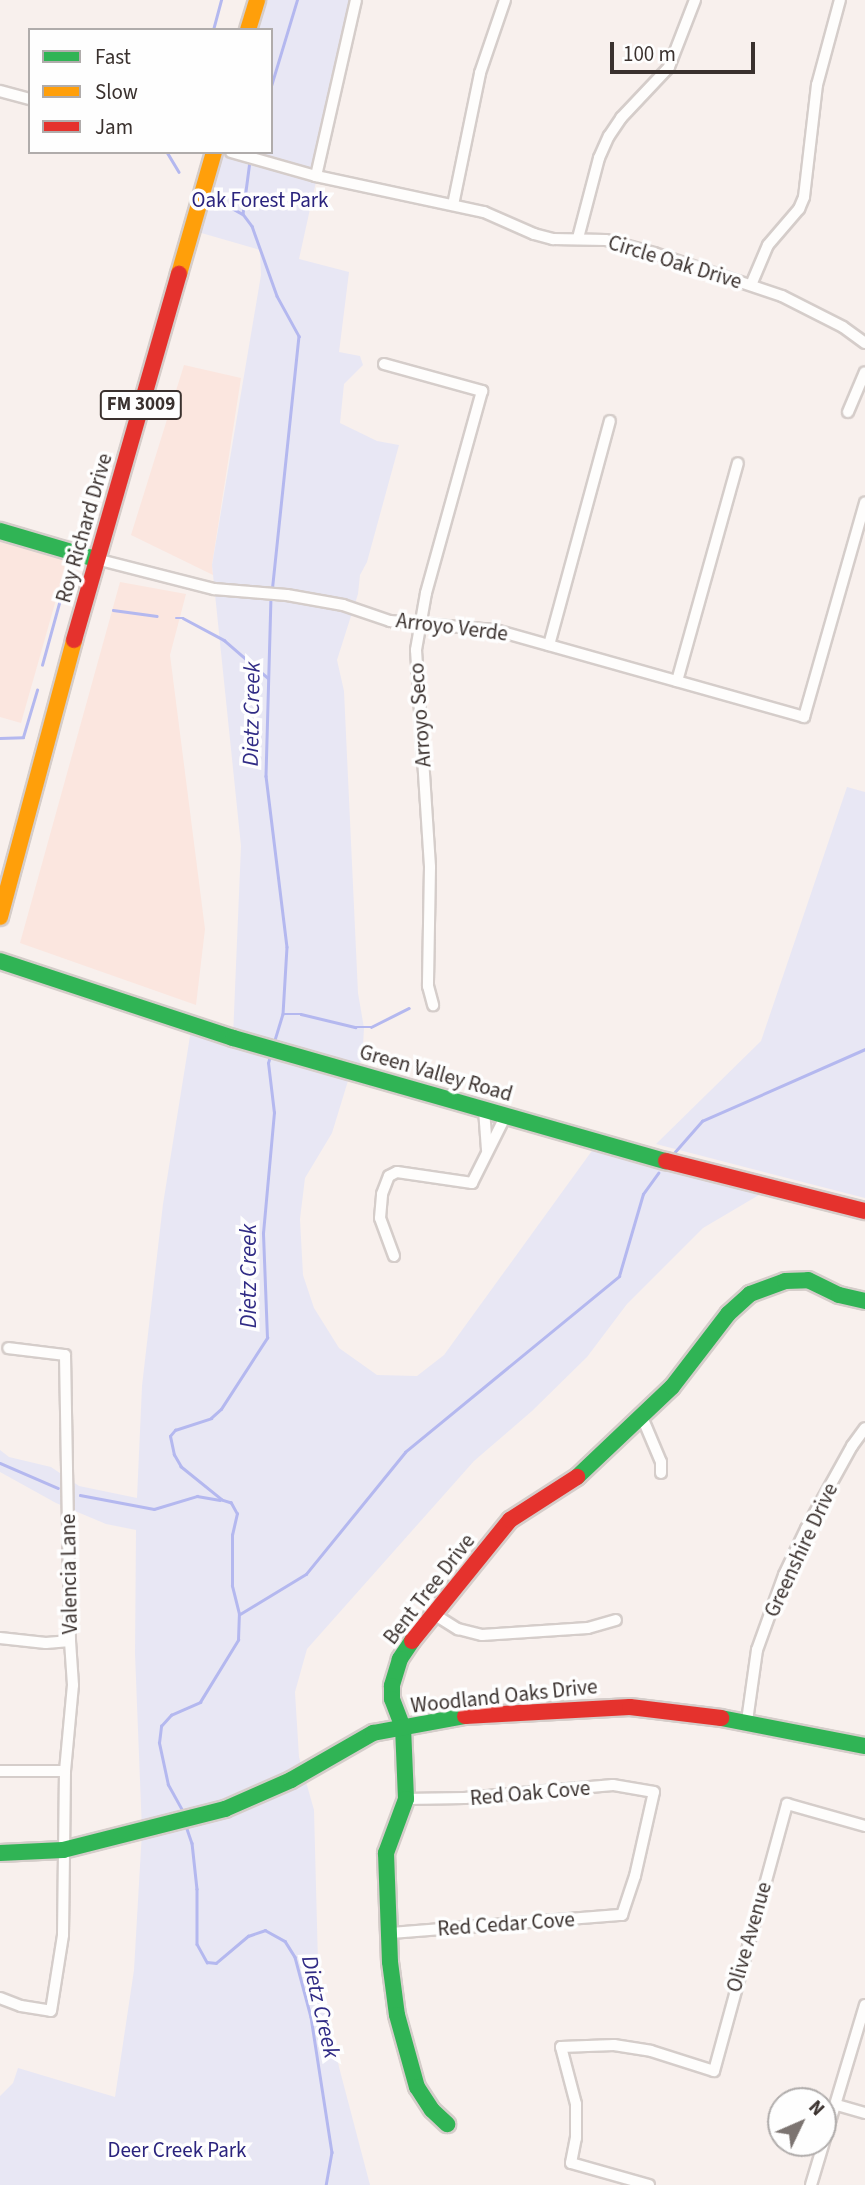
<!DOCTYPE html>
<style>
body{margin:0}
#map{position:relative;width:865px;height:2185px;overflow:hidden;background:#f8f0ed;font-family:"Source Sans 3",sans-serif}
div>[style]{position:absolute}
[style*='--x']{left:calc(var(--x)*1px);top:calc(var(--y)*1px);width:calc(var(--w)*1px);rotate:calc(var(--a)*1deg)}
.built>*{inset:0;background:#fbe6df}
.green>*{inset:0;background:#e8e7f4}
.stream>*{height:2.5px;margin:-1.25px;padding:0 1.25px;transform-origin:1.25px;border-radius:1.25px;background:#b4b8ef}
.roads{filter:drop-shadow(2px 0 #d5cdca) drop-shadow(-2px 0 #d5cdca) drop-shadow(0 2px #d5cdca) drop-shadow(0 -2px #d5cdca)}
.street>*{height:10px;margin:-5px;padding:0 5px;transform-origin:5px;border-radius:5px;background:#fefdfc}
.fast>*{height:16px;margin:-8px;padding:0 8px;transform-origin:8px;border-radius:8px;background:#30b455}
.slow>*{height:16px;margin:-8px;padding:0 8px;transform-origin:8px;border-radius:8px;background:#ff9f0a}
.jam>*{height:16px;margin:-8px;padding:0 8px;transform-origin:8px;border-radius:8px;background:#e5322d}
span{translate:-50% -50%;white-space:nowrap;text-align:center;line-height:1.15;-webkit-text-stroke:7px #fefefe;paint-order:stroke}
.shield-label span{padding:2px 5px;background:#fefefe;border:2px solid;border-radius:5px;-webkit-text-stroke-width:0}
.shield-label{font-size:19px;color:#3a312e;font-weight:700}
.park-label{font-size:21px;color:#2a237d}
.street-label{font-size:21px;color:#3a312e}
.water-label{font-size:23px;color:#302b85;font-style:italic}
.legend{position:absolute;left:28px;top:28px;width:245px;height:126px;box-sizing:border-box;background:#fefefe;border:2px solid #b0acab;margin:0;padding:9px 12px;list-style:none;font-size:21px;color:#3a312e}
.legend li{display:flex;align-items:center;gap:14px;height:35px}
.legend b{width:35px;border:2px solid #b0acab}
.north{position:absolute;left:767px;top:2087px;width:70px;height:70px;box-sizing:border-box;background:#fefefe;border:2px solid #b0acab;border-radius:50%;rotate:46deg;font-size:19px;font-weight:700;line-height:28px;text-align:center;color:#3a312e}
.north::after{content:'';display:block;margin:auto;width:24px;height:32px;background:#7c7471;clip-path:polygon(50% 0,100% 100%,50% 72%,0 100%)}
.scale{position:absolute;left:610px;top:42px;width:145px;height:32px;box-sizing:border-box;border:4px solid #3a312e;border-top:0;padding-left:9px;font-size:21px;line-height:24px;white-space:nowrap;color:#3a312e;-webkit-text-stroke:5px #fefefe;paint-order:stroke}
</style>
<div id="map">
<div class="built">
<div style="clip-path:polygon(184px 365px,241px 378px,212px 565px,213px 575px,131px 535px)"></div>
<div style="clip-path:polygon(0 539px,67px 561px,21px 723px,0 717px)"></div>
<div style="clip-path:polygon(120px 582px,186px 594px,170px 655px,205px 929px,196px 1005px,20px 943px)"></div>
</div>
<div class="green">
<div style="clip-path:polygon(257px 0,356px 0,299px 259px,349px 272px,339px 352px,360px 356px,363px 365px,344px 384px,340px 423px,377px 441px,399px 445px,367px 562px,360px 575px,358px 594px,337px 660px,344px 691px,358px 993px,364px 1028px,362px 1061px,351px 1071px,332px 1133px,305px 1178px,300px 1219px,303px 1275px,314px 1308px,339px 1348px,377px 1375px,417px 1376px,444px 1355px,599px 1141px,771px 1188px,703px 1228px,627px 1304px,587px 1357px,532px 1411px,474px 1461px,307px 1649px,295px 1692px,299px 1757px,314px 1810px,318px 1963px,339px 2067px,370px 2185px,0 2185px,0 2096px,13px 2083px,18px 2068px,115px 2097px,134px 1970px,142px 1831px,135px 1654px,136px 1530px,106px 1524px,56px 1503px,0 1472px,0 1450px,9px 1457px,51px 1467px,79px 1486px,137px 1498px,142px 1386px,163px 1204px,191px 1030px,233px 1037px,241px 846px,212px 565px,261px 275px,260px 250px,191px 230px,214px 152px,271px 152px,271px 30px,248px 30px)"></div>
<div style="clip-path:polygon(847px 787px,865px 792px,865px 1198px,656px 1144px,761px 1041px)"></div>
</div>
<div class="stream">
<div style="--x:213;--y:30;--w:31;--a:-75"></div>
<div style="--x:271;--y:86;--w:90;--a:-73.2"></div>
<div style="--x:167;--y:152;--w:23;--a:59"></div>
<div style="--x:250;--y:161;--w:53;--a:97.5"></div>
<div style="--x:243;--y:214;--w:15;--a:53"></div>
<div style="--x:252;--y:226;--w:74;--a:70.3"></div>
<div style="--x:277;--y:296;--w:46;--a:61.2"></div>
<div style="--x:299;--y:336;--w:256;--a:96"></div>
<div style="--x:221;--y:202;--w:25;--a:29"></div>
<div style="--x:271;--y:597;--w:179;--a:91.6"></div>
<div style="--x:266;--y:776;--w:172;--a:83"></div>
<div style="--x:287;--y:947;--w:67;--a:93.4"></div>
<div style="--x:283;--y:1014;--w:30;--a:107"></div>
<div style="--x:113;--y:610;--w:44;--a:7.8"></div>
<div style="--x:176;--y:618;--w:7;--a:0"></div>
<div style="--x:183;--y:618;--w:47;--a:28.2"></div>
<div style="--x:224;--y:640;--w:58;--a:40.8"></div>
<div style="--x:42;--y:665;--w:72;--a:-74.6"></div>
<div style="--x:0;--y:738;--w:23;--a:-2"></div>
<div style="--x:23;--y:737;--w:49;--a:-73.4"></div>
<div style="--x:283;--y:1014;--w:18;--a:0"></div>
<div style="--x:301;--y:1014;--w:56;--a:13.5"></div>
<div style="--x:355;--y:1027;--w:16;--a:0"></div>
<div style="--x:371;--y:1027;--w:42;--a:-26.6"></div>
<div style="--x:673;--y:1154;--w:44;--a:-48.7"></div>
<div style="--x:702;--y:1121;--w:178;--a:-23.8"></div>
<div style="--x:0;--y:1463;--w:63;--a:23.3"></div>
<div style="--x:80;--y:1495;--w:75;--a:10.7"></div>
<div style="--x:154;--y:1509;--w:45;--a:-16.8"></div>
<div style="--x:197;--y:1496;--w:23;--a:10"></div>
<div style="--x:240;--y:1614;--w:77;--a:-31.2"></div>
<div style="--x:306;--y:1574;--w:157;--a:-50.9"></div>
<div style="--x:405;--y:1452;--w:277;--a:-39.4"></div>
<div style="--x:619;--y:1276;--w:85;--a:-73.7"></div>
<div style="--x:643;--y:1194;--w:26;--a:-54"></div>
<div style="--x:183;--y:1812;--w:31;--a:-119"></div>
<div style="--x:168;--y:1785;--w:43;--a:-102.1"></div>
<div style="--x:159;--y:1743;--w:17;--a:-83"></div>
<div style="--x:161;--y:1726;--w:15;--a:-48"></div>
<div style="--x:171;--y:1715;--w:32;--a:-24"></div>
<div style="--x:200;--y:1702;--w:73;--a:-58.5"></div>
<div style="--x:238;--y:1640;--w:26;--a:-88"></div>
<div style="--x:239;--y:1614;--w:29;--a:-104"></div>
<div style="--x:232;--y:1586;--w:51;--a:-90"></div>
<div style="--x:232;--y:1535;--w:22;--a:-77"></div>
<div style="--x:237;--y:1514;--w:13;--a:-119"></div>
<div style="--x:231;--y:1503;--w:9;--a:-162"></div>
<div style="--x:222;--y:1500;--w:53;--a:-141.2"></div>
<div style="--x:181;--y:1467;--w:14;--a:-120"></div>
<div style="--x:174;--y:1455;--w:19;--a:-102"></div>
<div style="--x:170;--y:1436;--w:8;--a:-50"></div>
<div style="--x:175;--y:1430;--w:38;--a:-18"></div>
<div style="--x:211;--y:1418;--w:13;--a:-42"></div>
<div style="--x:221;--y:1409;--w:85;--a:-57.1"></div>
<div style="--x:267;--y:1338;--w:105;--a:-92.2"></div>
<div style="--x:263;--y:1233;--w:121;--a:-84.8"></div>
<div style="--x:274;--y:1113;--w:50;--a:-96.8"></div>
<div style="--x:268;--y:1063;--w:7;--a:-74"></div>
<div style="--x:186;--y:1826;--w:18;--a:71"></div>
<div style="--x:192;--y:1843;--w:46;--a:83.8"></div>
<div style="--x:197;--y:1889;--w:55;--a:90"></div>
<div style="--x:197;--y:1944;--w:21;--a:61"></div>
<div style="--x:207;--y:1962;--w:9;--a:6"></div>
<div style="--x:216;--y:1963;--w:42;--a:-40.2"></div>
<div style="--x:248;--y:1936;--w:18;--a:-19"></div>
<div style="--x:265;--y:1930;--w:23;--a:29"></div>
<div style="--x:285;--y:1941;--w:19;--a:58"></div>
<div style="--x:295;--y:1957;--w:62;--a:75.1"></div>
<div style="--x:311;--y:2017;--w:137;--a:81.2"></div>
<div style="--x:332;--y:2152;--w:34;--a:100"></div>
</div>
<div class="roads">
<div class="street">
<div style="--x:0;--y:91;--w:31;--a:15"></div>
<div style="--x:231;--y:152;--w:88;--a:15.8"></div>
<div style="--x:316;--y:176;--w:172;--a:12.1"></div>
<div style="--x:484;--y:212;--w:55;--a:23.7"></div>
<div style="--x:534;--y:234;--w:20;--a:15"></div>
<div style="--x:553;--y:239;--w:53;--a:1.1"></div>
<div style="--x:606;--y:240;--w:50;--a:15.2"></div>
<div style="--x:654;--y:253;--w:135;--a:18.6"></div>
<div style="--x:782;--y:296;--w:68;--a:26.9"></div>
<div style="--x:843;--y:327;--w:27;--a:36"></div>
<div style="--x:316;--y:176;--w:180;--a:-77.2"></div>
<div style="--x:453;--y:205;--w:135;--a:-78.4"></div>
<div style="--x:480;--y:73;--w:77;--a:-71.1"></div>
<div style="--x:578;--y:238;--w:83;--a:-75.3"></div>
<div style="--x:599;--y:158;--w:24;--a:-66"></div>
<div style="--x:609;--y:136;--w:22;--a:-56"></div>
<div style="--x:621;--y:118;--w:70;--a:-46.7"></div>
<div style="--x:669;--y:67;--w:72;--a:-68.8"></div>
<div style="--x:751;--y:285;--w:43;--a:-67"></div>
<div style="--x:768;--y:245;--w:48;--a:-49.3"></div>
<div style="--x:799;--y:209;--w:13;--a:-67"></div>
<div style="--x:804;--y:197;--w:113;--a:-83.4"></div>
<div style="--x:817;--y:85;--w:88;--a:-74.9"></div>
<div style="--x:384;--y:364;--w:102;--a:15.4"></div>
<div style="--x:482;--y:391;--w:210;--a:105.5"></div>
<div style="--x:426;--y:593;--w:58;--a:100"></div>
<div style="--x:416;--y:650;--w:217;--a:86.3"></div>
<div style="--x:430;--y:867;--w:119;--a:91"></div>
<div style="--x:428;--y:986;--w:20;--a:75"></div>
<div style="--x:848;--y:412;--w:43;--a:-67"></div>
<div style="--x:96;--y:559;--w:122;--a:14.3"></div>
<div style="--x:214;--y:589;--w:73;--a:4.7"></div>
<div style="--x:287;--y:595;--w:57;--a:10.1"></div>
<div style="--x:343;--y:605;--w:50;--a:18.8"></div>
<div style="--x:390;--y:621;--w:105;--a:4.9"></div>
<div style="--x:495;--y:630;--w:321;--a:15.7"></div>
<div style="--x:804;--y:717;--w:223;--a:-74.1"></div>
<div style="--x:549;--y:645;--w:232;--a:-74.8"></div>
<div style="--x:677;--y:681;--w:226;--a:-74.4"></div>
<div style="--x:484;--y:1109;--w:41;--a:85.8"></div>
<div style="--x:394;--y:1256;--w:40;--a:-110.2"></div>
<div style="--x:380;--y:1218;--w:24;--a:-85"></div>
<div style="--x:382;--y:1194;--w:19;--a:-69"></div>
<div style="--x:389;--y:1176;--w:9;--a:-27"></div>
<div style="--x:397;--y:1172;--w:76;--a:8.3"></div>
<div style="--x:472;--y:1183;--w:76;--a:-63.4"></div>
<div style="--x:642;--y:1417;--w:49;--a:67.1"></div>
<div style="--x:661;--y:1462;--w:11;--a:90"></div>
<div style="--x:432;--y:1613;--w:31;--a:32"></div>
<div style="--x:458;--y:1629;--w:25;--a:14"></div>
<div style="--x:482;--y:1635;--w:106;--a:-3.8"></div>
<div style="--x:588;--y:1628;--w:29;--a:-16"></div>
<div style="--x:0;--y:1638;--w:46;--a:6.2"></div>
<div style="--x:46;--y:1643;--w:24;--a:-5"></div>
<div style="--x:747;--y:1721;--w:72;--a:-82"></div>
<div style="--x:757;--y:1650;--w:80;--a:-70.2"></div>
<div style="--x:784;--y:1575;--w:51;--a:-64.4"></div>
<div style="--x:806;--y:1529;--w:95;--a:-61"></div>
<div style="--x:852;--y:1446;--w:22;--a:-54"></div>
<div style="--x:0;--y:1771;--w:65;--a:0"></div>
<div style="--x:391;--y:1933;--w:232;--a:-4.5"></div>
<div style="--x:622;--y:1915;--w:41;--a:-71.6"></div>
<div style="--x:635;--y:1876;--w:86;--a:-77.3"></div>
<div style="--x:654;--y:1792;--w:42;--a:-170.3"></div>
<div style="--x:613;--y:1785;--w:149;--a:175"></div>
<div style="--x:465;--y:1798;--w:59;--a:179"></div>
<div style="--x:0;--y:1998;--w:22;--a:21"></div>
<div style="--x:21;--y:2006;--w:30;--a:9"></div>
<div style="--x:51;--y:2011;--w:77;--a:-81"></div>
<div style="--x:63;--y:1935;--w:164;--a:-89.3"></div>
<div style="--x:65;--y:1771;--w:86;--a:-84.7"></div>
<div style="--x:73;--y:1685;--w:44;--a:-93.9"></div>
<div style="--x:70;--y:1641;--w:286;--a:-91"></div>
<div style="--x:65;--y:1355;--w:57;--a:-173"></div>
<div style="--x:837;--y:2105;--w:29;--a:16"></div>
<div style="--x:649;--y:2185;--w:81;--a:-164.2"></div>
<div style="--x:571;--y:2163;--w:25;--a:-79"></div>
<div style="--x:576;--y:2138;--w:34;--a:-90"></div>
<div style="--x:576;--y:2104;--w:59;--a:-104.7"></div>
<div style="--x:561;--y:2047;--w:53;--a:-2.2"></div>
<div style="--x:614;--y:2045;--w:37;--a:9"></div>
<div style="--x:651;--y:2051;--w:66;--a:17.6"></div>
<div style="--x:714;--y:2071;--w:277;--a:-74.7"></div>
<div style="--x:787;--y:1804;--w:81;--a:15.8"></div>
<div style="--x:811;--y:2185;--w:188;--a:-73.3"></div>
</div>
<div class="fast">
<div style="--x:0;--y:531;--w:100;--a:16.3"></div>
<div style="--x:0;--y:961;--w:245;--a:18.3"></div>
<div style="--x:233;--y:1038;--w:450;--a:15.9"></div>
<div style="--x:577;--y:1477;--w:131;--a:-43.5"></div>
<div style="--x:672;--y:1387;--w:92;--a:-52.5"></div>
<div style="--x:728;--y:1314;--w:30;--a:-42"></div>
<div style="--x:750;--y:1294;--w:37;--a:-20"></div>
<div style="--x:785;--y:1281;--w:23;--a:-2"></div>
<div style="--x:808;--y:1280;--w:34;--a:26"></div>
<div style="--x:839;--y:1295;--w:27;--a:13"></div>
<div style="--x:412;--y:1641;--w:22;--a:124"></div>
<div style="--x:400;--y:1659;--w:28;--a:107"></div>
<div style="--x:392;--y:1686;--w:13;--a:90"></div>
<div style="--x:392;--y:1699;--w:30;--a:69"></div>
<div style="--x:403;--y:1727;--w:72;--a:87.6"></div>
<div style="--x:406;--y:1799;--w:58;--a:110.3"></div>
<div style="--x:386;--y:1853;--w:109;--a:87.9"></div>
<div style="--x:390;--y:1962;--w:53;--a:82.5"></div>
<div style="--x:397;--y:2015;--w:75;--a:74.5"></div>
<div style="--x:417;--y:2087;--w:27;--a:57"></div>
<div style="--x:432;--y:2110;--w:21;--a:43"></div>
<div style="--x:721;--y:1718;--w:147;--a:11"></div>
<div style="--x:0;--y:1853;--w:63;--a:-2.7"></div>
<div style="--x:63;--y:1850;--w:167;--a:-14.2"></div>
<div style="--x:225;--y:1809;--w:72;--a:-23.7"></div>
<div style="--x:291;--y:1780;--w:95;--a:-29.8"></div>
<div style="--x:373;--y:1733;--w:94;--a:-10.5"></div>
</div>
<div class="slow">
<div style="--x:248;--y:30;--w:31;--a:-73"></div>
<div style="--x:179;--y:274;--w:127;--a:-74"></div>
<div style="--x:0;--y:917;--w:287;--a:-75"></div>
</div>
<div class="jam">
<div style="--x:74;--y:640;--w:381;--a:-74"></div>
<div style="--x:666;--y:1161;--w:205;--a:14.1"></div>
<div style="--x:412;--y:1641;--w:156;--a:-51"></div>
<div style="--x:510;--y:1520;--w:80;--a:-32.7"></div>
<div style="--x:465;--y:1716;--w:165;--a:-3.1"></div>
<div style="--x:630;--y:1707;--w:92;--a:6.9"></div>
</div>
</div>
<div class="shield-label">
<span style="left:141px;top:405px">FM 3009</span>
</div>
<div class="park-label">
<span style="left:260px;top:200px">Oak Forest Park</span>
<span style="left:177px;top:2150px">Deer Creek Park</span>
</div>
<div class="street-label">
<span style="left:675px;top:262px;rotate:17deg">Circle Oak Drive</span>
<span style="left:84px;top:528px;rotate:-74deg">Roy Richard Drive</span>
<span style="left:452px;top:627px;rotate:7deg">Arroyo Verde</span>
<span style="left:420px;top:715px;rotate:-94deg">Arroyo Seco</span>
<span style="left:436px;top:1073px;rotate:16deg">Green Valley Road</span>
<span style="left:801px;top:1550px;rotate:-65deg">Greenshire Drive</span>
<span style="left:69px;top:1574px;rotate:-91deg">Valencia Lane</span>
<span style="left:429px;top:1589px;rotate:-52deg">Bent Tree Drive</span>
<span style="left:504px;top:1696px;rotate:-6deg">Woodland Oaks Drive</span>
<span style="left:530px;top:1793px;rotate:-5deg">Red Oak Cove</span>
<span style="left:506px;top:1924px;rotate:-4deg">Red Cedar Cove</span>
<span style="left:749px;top:1937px;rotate:-74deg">Olive Avenue</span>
</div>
<div class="water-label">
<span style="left:252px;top:714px;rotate:-89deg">Dietz Creek</span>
<span style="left:249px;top:1276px;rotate:-90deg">Dietz Creek</span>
<span style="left:320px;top:2007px;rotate:77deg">Dietz Creek</span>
</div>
<ul class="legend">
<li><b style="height:9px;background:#30b455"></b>Fast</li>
<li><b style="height:9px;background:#ff9f0a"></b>Slow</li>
<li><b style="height:9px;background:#e5322d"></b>Jam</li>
</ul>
<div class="north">N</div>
<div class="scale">100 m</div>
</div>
